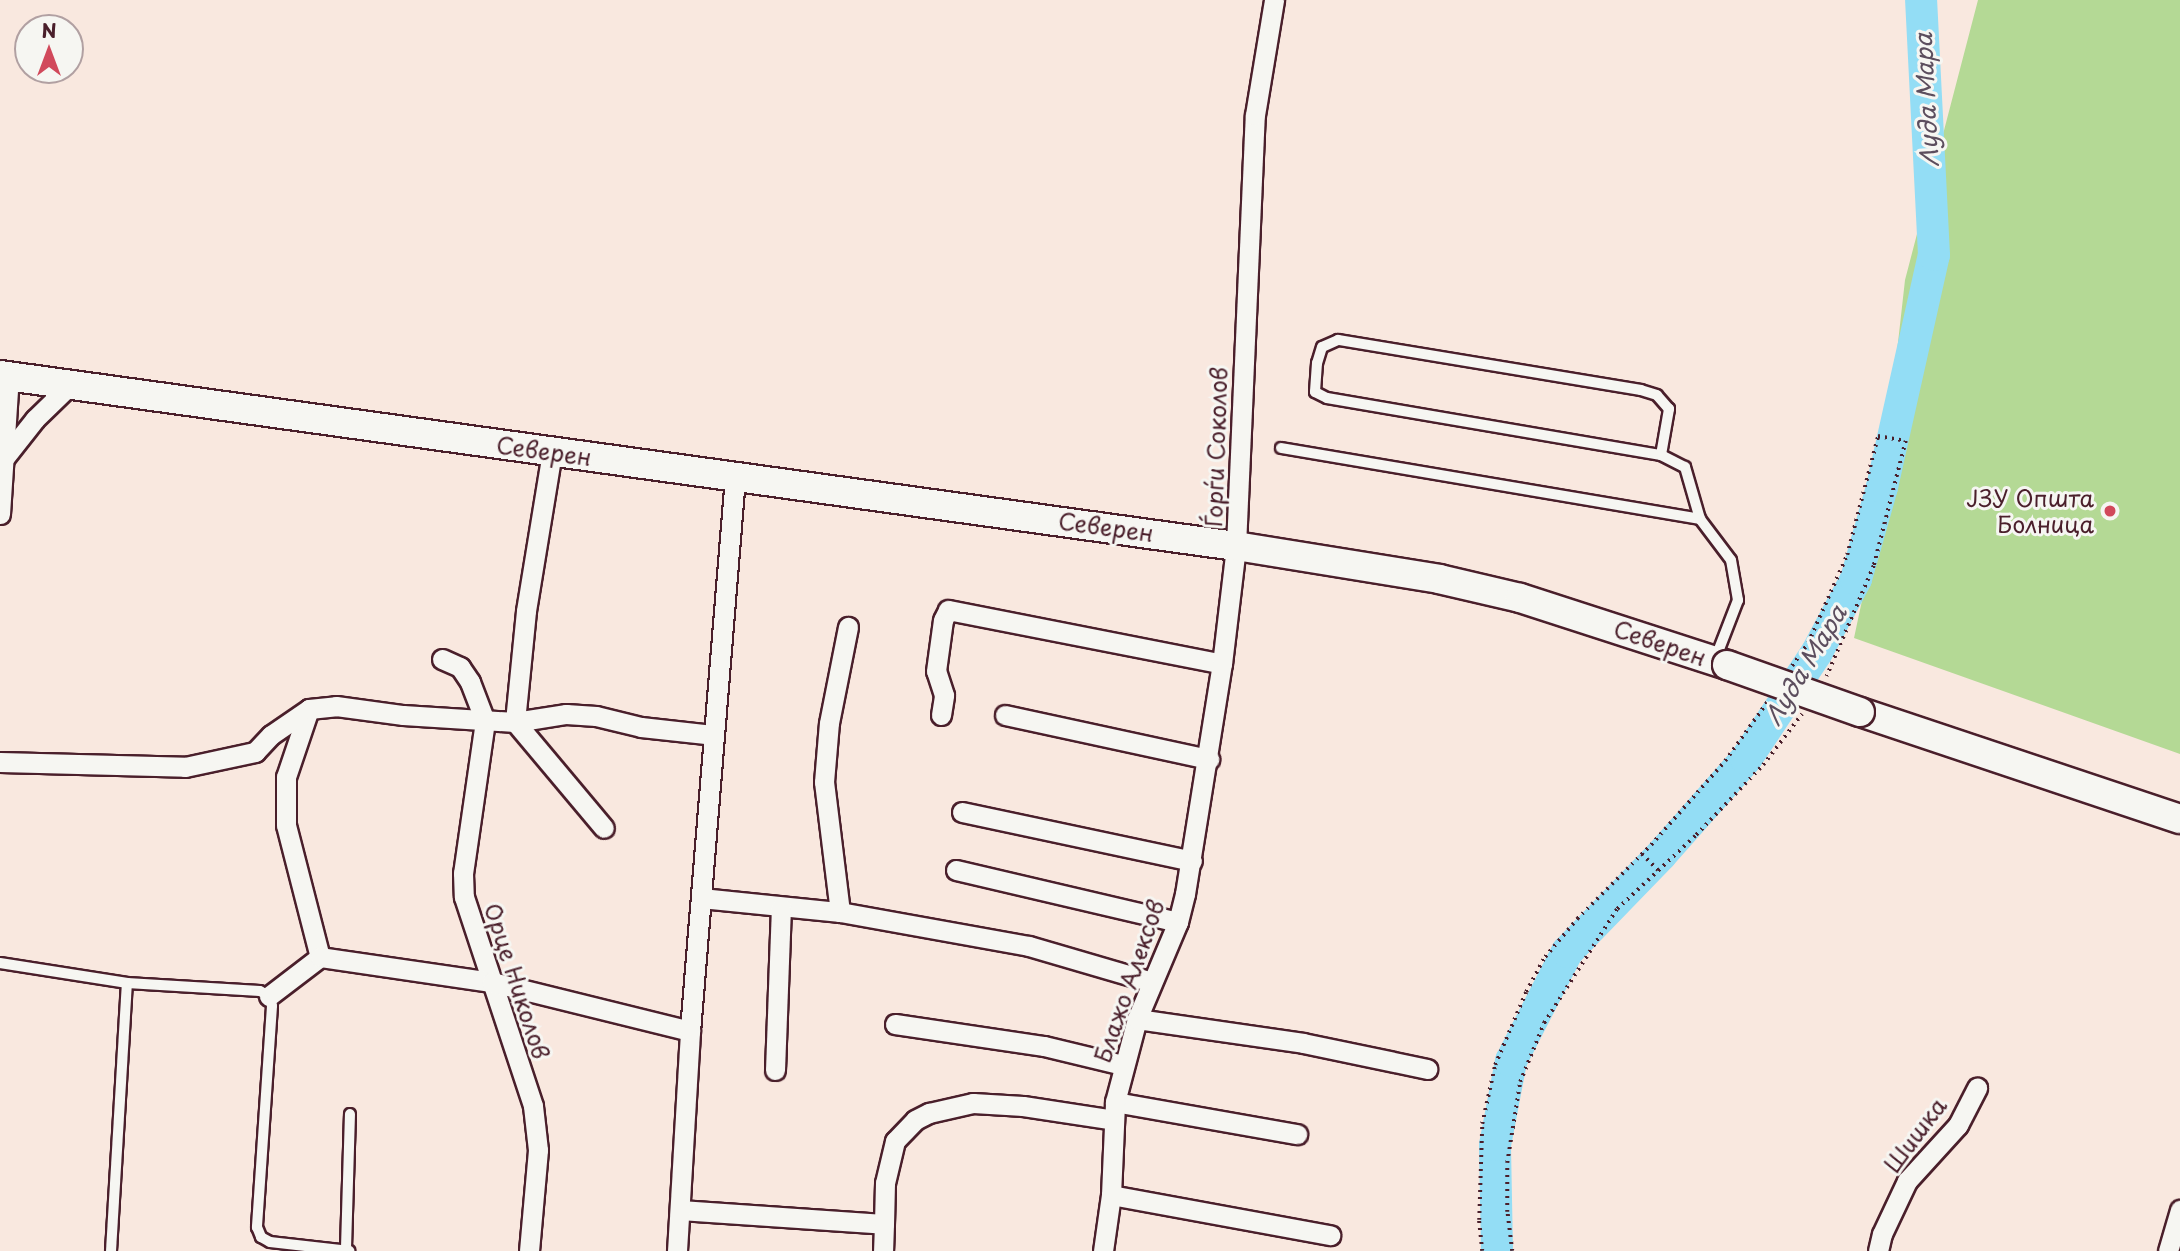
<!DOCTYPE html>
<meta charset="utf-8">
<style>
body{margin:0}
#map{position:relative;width:2180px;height:1251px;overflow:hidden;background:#f9e8df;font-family:"Playpen Sans",sans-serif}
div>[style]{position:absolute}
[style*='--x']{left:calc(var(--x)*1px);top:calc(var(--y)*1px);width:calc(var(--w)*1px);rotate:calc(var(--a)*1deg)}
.green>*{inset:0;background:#b4d995}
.river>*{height:32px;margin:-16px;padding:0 16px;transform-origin:16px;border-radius:16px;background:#93ddf5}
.path>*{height:3.5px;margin-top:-1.75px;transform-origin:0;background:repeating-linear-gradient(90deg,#4a1f2b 0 2px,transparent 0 7px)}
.roads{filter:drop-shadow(2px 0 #4a1f2b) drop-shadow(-2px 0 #4a1f2b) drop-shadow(0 2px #4a1f2b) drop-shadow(0 -2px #4a1f2b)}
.service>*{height:10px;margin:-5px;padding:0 5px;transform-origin:5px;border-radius:5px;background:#f6f6f2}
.minor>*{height:19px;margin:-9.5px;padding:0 9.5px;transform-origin:9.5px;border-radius:9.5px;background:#f6f6f2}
.secondary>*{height:28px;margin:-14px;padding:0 14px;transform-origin:14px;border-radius:14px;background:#f6f6f2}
.bridges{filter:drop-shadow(2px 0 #4a1f2b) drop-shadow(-2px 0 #4a1f2b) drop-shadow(0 2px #4a1f2b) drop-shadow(0 -2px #4a1f2b)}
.secondary-bridge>*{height:28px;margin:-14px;padding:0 14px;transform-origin:14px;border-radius:14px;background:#f6f6f2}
.dots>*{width:19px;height:19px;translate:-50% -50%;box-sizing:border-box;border:4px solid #f6f6f2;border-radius:50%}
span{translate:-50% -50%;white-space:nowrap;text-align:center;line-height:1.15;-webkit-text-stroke:6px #f6f6f2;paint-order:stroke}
.street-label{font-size:23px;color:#4a1f2b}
.poi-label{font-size:23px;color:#4a1f2b}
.right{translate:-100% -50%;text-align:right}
.water-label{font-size:24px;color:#5c4e5e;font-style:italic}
.north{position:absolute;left:14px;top:14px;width:70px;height:70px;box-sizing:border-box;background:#f6f6f2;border:2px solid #b1a0a2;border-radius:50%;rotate:0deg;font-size:19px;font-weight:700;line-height:28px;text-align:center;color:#4a1f2b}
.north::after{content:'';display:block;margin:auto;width:24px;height:32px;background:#d1495b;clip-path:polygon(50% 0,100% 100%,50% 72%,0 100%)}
</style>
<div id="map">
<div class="green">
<div style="clip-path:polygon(1978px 0,2180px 0,2180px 754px,1854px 638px,1877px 530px,1905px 280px)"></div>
</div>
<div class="river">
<div style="--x:1497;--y:1251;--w:106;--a:-91.1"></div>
<div style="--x:1495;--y:1145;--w:86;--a:-79.2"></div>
<div style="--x:1511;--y:1061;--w:123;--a:-62.8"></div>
<div style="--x:1567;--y:952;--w:135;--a:-45.9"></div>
<div style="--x:1661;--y:855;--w:128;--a:-48.5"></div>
<div style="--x:1746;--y:759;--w:128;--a:-56.4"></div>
<div style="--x:1817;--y:652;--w:83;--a:-61.9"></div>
<div style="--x:1856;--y:579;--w:96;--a:-74.2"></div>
<div style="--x:1882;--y:487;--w:238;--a:-77.4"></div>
<div style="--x:1934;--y:255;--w:255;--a:-92.9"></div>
</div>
<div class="path">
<div style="--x:1792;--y:666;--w:28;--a:-55"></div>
<div style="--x:1808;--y:643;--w:96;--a:-66.1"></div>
<div style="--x:1847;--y:555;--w:123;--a:-75.4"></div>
<div style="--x:1878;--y:436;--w:28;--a:10"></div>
<div style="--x:1906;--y:441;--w:129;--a:104.4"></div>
<div style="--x:1874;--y:566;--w:120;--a:113.1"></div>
<div style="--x:1642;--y:854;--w:23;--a:45"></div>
<div style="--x:1482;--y:1251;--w:31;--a:-96"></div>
<div style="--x:1479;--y:1220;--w:96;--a:-88.2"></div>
<div style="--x:1482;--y:1124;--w:60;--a:-77.6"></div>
<div style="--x:1495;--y:1065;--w:79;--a:-67"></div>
<div style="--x:1526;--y:992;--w:40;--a:-62"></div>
<div style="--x:1545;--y:957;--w:50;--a:-49.9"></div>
<div style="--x:1577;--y:919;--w:105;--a:-45"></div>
<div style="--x:1651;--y:845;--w:112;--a:-48.6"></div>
<div style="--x:1725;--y:761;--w:74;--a:-54.4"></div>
<div style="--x:1512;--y:1251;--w:39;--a:-97"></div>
<div style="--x:1507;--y:1212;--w:49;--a:-90"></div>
<div style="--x:1507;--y:1163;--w:82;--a:-80.9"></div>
<div style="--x:1520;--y:1082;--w:64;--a:-67.9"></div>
<div style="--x:1544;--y:1023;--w:135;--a:-57.4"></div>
<div style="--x:1617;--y:909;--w:108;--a:-43.1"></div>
<div style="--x:1696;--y:835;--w:97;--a:-46.3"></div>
<div style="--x:1763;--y:765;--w:64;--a:-52.6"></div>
</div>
<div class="roads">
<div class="service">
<div style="--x:1281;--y:448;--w:425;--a:9.6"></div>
<div style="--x:1700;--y:519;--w:51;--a:52.9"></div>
<div style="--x:1731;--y:560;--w:41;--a:80.1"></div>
<div style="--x:1738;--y:600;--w:61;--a:111.1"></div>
<div style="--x:1661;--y:455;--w:47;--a:-80.1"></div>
<div style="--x:1669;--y:409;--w:18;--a:-131"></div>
<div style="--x:1657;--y:395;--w:17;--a:-163"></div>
<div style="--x:1641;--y:390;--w:307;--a:-170.6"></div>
<div style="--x:1338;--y:340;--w:17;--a:156"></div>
<div style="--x:1322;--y:347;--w:17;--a:107"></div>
<div style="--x:1317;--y:363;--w:29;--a:94"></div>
<div style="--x:1315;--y:392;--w:13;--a:27"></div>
<div style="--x:1327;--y:398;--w:339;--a:9.7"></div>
<div style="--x:1661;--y:455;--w:27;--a:27"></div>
<div style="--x:1685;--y:467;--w:54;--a:73.9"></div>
<div style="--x:0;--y:963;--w:129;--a:8.9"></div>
<div style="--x:127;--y:983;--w:133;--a:3.4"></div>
<div style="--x:260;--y:991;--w:10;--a:29"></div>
<div style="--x:269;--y:996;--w:10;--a:73"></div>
<div style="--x:272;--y:1006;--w:222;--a:93.9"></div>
<div style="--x:257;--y:1227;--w:11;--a:68"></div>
<div style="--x:261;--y:1237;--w:10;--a:29"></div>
<div style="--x:270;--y:1242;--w:80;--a:6.5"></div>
<div style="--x:346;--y:1248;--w:134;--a:-88.3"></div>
<div style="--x:111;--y:1251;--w:268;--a:-86.6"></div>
</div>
<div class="minor">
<div style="--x:552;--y:452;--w:161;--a:99.3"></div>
<div style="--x:526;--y:611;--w:112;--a:95.7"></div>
<div style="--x:515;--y:722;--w:138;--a:50"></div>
<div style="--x:5;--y:457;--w:48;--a:-51.7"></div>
<div style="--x:35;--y:419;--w:47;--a:-44.1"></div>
<div style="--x:0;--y:514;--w:138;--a:-86.3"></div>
<div style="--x:442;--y:659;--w:20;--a:24"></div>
<div style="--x:460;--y:667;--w:18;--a:56"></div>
<div style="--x:470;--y:682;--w:42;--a:69"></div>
<div style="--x:485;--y:721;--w:154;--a:98.2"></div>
<div style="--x:463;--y:873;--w:24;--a:88"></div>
<div style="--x:464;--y:897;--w:220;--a:71.7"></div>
<div style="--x:533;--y:1106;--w:44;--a:83.5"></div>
<div style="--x:538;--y:1150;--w:101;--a:95.1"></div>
<div style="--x:309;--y:709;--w:72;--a:108.7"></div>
<div style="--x:286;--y:777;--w:48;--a:90"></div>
<div style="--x:286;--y:825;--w:136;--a:75.6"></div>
<div style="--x:941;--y:715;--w:20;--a:-81"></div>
<div style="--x:944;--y:695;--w:25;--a:-108"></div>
<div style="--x:936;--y:671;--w:51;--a:-82.2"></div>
<div style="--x:943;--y:620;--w:11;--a:-63"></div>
<div style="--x:948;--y:610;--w:279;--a:11.1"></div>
<div style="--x:1005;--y:715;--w:209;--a:12.2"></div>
<div style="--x:0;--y:762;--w:185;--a:1.5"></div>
<div style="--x:185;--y:767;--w:72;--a:-12.1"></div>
<div style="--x:255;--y:752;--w:23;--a:-47"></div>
<div style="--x:271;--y:735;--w:46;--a:-34.4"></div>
<div style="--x:309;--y:709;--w:27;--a:-6"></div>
<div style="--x:336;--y:706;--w:68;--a:7.7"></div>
<div style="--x:403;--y:715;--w:112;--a:3.6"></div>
<div style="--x:515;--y:722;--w:52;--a:-8.9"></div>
<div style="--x:566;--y:714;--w:30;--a:4"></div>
<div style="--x:596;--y:716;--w:46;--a:13.7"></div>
<div style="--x:641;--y:727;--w:72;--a:6.3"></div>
<div style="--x:962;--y:812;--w:235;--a:12"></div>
<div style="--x:956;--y:870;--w:228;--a:13.2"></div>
<div style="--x:701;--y:898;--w:140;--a:5.8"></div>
<div style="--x:840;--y:912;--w:192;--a:10.2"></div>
<div style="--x:1029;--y:946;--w:128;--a:16.3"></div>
<div style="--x:840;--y:912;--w:131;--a:-97"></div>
<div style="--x:824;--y:782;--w:59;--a:-85.2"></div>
<div style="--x:829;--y:723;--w:98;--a:-78.8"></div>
<div style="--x:269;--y:996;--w:64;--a:-37.4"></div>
<div style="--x:320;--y:957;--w:174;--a:8.3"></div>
<div style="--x:492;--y:982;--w:204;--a:13.9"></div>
<div style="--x:1137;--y:1019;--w:168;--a:8.2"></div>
<div style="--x:1303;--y:1043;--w:127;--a:11.8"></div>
<div style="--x:895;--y:1024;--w:151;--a:8.4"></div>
<div style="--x:1044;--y:1046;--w:81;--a:13.5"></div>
<div style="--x:775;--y:1070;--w:163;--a:-87.9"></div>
<div style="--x:1115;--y:1102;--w:185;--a:10"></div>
<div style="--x:1111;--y:1195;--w:223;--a:10.4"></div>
<div style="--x:680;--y:1210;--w:204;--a:3.9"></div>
<div style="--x:884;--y:1224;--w:27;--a:92"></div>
<div style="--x:884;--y:1224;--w:41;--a:-88.6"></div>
<div style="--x:885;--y:1183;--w:43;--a:-76.6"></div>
<div style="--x:895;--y:1141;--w:29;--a:-46"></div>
<div style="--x:915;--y:1120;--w:16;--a:-27"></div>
<div style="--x:929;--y:1113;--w:45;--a:-12.8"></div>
<div style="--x:973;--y:1103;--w:50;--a:3.4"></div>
<div style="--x:1023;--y:1106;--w:92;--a:8.7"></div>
<div style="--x:677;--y:1251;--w:220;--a:-86.6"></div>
<div style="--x:690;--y:1031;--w:557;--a:-85.36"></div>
<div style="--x:1103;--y:1251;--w:57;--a:-81.9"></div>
<div style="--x:1111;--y:1195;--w:93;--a:-87.5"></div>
<div style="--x:1115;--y:1102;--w:86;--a:-75.2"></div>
<div style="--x:1137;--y:1019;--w:105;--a:-67.1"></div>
<div style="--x:1178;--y:922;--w:29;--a:-76"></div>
<div style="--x:1185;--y:894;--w:233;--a:-80.9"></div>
<div style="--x:1222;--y:664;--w:119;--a:-83.2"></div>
<div style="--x:1236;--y:546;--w:431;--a:-87.5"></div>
<div style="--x:1255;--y:115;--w:117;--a:-80.6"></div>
<div style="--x:1878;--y:1251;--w:17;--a:-77"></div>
<div style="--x:1882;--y:1234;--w:59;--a:-64.7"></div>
<div style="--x:1907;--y:1181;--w:76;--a:-47.7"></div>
<div style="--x:1958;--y:1125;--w:42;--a:-62.8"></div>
<div style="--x:2168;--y:1251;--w:43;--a:-73.7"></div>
</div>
<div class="secondary">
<div style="--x:0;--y:375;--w:1248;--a:7.88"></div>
<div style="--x:1236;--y:546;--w:206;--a:9.2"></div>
<div style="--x:1439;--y:579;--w:83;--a:13.2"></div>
<div style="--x:1520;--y:598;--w:218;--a:17.9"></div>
<div style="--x:1860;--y:712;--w:337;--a:18.5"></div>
</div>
</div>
<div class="bridges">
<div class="secondary-bridge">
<div style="--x:1727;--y:665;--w:141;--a:19.5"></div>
</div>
</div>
<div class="dots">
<div style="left:2110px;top:511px;background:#d1495b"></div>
</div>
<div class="street-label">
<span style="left:1216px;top:447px;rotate:-88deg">Ѓорѓи Соколов</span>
<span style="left:544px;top:451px;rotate:8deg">Северен</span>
<span style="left:1106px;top:527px;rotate:8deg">Северен</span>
<span style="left:1660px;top:643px;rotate:19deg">Северен</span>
<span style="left:517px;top:981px;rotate:72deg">Орце Николов</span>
<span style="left:1129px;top:981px;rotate:-71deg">Блажо Алексов</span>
<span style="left:1915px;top:1135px;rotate:-53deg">Шишка</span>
</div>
<div class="poi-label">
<span class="right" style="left:2094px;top:511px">ЈЗУ Општа<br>Болница</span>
</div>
<div class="water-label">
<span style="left:1926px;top:100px;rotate:-93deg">Луда Мара</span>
<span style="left:1805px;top:665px;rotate:-59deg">Луда Мара</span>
</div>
<div class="north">N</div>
</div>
